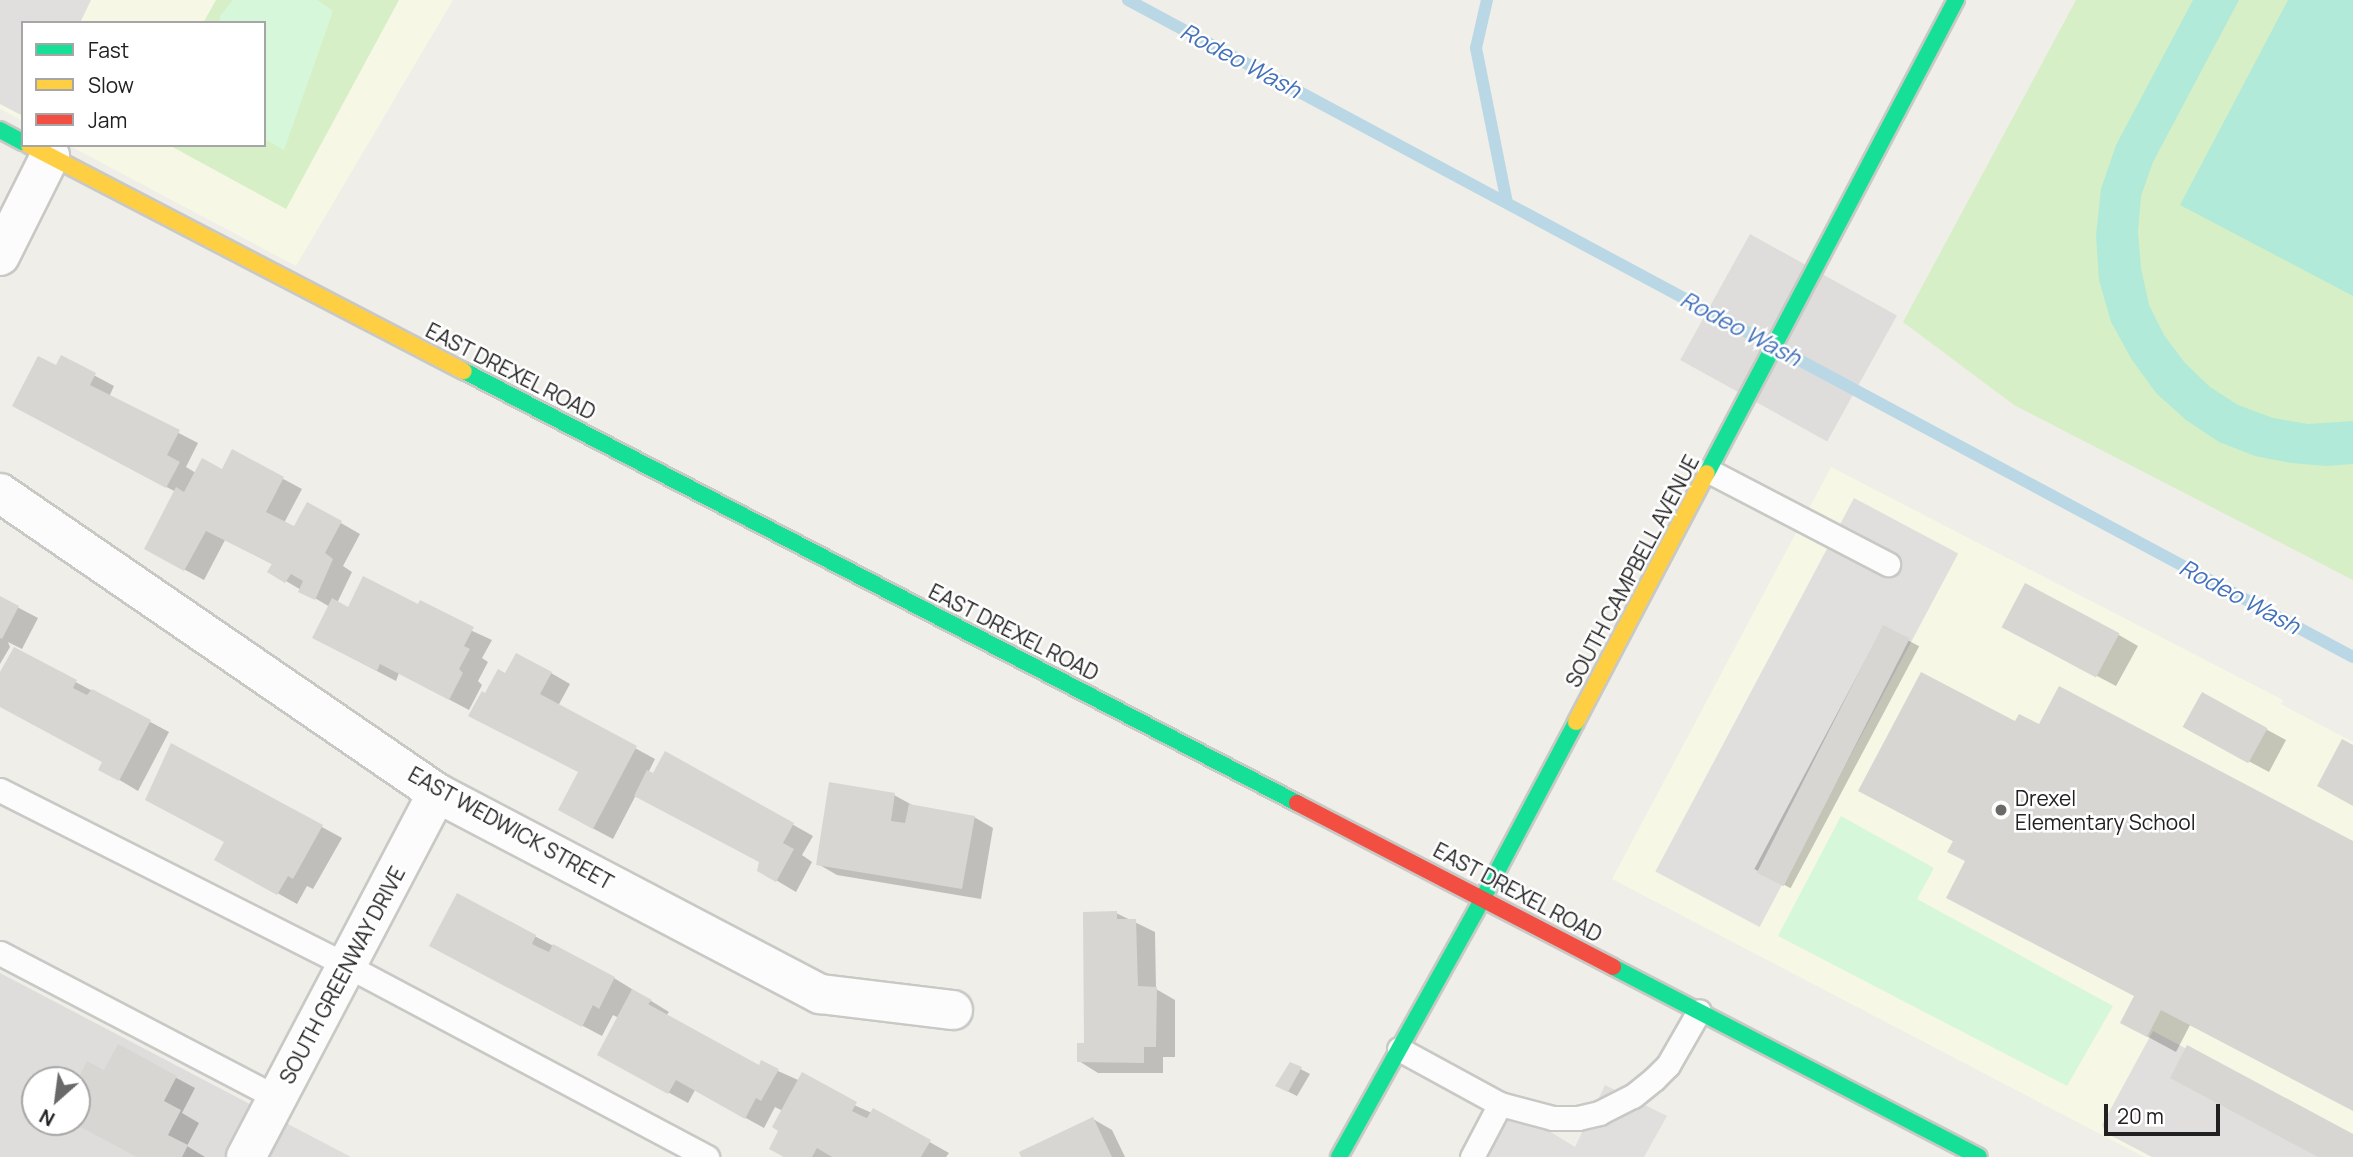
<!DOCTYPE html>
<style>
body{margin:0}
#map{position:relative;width:2353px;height:1157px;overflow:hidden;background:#efeee9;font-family:Manrope,sans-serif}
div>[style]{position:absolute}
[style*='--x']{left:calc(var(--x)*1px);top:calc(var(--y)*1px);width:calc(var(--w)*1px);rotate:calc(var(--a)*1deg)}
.residential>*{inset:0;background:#dedddb}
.education>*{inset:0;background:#f6f7e5}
.grass>*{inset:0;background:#d7efc6}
.park>*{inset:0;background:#d6f7da}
.pitch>*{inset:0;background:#b1ead8}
.parking>*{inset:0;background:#e0dfdd;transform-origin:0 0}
.pier>*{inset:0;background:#dedddc;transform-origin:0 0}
.shadow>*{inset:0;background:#0003;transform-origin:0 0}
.stream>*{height:12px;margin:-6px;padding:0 6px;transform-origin:6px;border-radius:6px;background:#bad7e5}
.building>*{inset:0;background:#d7d6d2;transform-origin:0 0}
.roads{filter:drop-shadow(2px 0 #c8c8c5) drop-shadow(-2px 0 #c8c8c5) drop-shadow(0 2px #c8c8c5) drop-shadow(0 -2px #c8c8c5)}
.lane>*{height:23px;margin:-11.5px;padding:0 11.5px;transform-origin:11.5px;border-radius:11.5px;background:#fdfcfc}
.street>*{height:38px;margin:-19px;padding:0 19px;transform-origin:19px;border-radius:19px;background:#fdfcfc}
.fast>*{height:16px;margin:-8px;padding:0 8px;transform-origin:8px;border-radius:8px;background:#16e098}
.slow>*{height:16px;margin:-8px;padding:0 8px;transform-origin:8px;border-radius:8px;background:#ffcf43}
.jam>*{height:16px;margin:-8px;padding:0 8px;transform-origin:8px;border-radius:8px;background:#f24e42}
.dots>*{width:19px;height:19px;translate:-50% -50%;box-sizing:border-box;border:4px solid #fff;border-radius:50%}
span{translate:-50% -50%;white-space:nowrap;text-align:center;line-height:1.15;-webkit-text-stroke:5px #fff;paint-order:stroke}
.street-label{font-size:21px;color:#212121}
.poi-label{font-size:21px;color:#212121}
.left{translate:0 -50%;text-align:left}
.water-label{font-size:23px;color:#4371ba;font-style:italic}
.legend{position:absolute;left:21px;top:21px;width:245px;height:126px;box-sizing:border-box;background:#fff;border:2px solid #a6a6a6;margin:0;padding:9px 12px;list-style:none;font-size:21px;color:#212121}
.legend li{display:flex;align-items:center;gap:14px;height:35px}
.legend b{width:35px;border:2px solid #a6a6a6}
.north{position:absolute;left:21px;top:1066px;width:70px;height:70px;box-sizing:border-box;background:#fff;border:2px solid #a6a6a6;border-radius:50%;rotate:208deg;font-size:19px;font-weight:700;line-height:28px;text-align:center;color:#212121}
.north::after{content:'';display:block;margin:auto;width:24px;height:32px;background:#696967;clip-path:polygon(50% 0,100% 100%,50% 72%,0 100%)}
.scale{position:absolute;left:2104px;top:1104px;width:116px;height:32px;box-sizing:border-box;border:4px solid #212121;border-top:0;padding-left:9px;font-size:21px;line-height:24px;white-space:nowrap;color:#212121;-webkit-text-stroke:5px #fff;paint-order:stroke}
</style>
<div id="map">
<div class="residential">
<div style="clip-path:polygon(evenodd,0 973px,351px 1157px,0 1157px,0 973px,35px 1080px,77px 1080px,77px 1122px,35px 1122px,35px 1080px)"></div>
</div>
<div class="education">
<div style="clip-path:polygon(0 0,453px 0,296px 266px,68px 145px,264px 145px,264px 23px,23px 23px,23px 121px,0 109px)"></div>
<div style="clip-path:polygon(1831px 467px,2283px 700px,2281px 704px,2353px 742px,2353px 1157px,2144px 1157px,1612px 879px)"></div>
</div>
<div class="grass">
<div style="clip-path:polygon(216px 0,399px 0,286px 209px,169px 145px,264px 145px,264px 23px,203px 23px)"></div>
<div style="clip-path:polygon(2076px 0,2353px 0,2353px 580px,2014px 405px,1903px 322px)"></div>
</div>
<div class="park">
<div style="clip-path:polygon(233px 0,317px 0,333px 11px,284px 150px,264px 139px,264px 23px,220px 23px,220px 16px)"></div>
<div style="clip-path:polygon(1841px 816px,1934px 868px,1917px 899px,2113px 1006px,2067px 1086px,1778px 936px)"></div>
</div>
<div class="pitch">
<div style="clip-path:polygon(2193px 0,2239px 0,2153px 162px,2141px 196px,2138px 232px,2141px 268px,2149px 305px,2164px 335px,2185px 363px,2210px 387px,2238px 405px,2273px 418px,2308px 424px,2353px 421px,2353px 464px,2326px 466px,2291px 463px,2255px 456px,2219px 442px,2186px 420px,2156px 393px,2132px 360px,2111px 322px,2099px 280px,2096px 235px,2101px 189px,2116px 145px)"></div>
<div style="clip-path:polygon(2288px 0,2353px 0,2353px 296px,2180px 205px)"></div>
</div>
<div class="parking">
<div style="clip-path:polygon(0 0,91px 0,80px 23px,23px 23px,23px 116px,0 104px)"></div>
<div style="left:1854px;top:498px;width:118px;height:423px;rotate:28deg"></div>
<div style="clip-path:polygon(2153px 1031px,2353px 1137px,2353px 1157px,2152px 1157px,2106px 1133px,2102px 1125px)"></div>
<div style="clip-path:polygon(1605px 1085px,1667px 1116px,1644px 1157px,1485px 1157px,1510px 1107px,1575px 1147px)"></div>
</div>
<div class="pier">
<div style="left:1750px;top:234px;width:168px;height:144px;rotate:29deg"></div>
</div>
<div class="shadow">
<div style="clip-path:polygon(62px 358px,114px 386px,109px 397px,198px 443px,186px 467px,196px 473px,223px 471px,233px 452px,302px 489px,284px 523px,294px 528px,308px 504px,360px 534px,343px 566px,352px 572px,337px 603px,349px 609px,418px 606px,492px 640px,482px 658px,488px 662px,478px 681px,482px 685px,469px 710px,399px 673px,396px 681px,333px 648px,330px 607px,269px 571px,274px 565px,225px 540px,204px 580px,165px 559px,176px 492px,33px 416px)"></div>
<div style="clip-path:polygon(0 598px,38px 618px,22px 649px,8px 642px,10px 647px,0 664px)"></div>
<div style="left:1883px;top:627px;width:41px;height:274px;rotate:28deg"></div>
<div style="clip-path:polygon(2119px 635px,2138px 646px,2116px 686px,2023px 637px)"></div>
<div style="clip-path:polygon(14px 649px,169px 732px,138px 791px,101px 769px,104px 762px,0 705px,0 676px)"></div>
<div style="clip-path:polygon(551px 673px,570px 684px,558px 706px,655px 759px,648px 773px,654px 776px,666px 753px,813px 836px,802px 855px,812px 862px,796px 892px,759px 870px,760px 862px,636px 795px,613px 839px,579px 821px,580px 772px,505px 675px)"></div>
<div style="clip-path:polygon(2203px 695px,2286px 740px,2269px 772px,2205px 738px)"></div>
<div style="clip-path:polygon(2016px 723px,2040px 727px,2353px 843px,2353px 1110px,2190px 1025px,2176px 1052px,2122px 1023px,2136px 997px,1967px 861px,1955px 842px,1860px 791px)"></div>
<div style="clip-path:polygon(172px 745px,342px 838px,313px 889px,307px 886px,297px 904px,216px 859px,226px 842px)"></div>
<div style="clip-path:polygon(894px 795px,914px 806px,974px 817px,993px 828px,981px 899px,837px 875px,818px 864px)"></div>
<div style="clip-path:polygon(457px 895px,614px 978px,669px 1012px,666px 1016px,759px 1067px,778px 1071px,872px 1113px,873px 1110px,949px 1153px,946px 1157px,786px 1157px,780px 1130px,783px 1111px,775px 1107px,764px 1128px,695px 1090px,688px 1103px,618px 1065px,619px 1018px,613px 1015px,602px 1036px,450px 956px)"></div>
<div style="clip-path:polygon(1116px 913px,1155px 932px,1156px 989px,1175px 1000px,1175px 1057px,1163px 1057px,1163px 1073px,1098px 1073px,1079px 1061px,1086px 1045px)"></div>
<div style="clip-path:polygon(119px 1047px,195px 1088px,182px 1113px,199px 1123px,187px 1146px,205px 1157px,139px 1157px,74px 1122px,77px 1122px,77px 1084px,105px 1072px)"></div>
<div style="clip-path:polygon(1291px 1064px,1310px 1074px,1297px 1096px,1287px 1091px)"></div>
<div style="clip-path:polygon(1093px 1119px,1112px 1130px,1125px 1157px,1023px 1157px)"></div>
</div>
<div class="stream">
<div style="--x:1128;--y:0;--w:1390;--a:28.21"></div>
<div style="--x:1487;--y:0;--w:49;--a:102.9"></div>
<div style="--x:1476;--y:48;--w:158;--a:78.7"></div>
</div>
<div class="building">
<div style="clip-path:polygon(61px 355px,96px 373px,90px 385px,180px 430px,167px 455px,180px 462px,166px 488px,12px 406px,38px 356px,56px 365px)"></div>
<div style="clip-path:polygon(232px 449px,284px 477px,266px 512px,294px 526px,307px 502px,342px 521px,325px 553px,333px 559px,315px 600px,298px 592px,303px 581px,291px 574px,285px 583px,267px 572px,272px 564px,206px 531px,184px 571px,144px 549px,176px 487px,184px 492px,202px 458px,222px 469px)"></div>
<div style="clip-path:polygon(363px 576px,418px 604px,420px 600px,474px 627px,464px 646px,470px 649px,459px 669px,463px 673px,449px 700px,380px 664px,377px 671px,312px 638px,332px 598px,348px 607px)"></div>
<div style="left:2025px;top:583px;width:107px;height:50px;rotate:28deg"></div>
<div style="clip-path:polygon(0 596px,19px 606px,2px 639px,0 638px)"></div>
<div style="left:1883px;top:625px;width:30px;height:278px;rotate:27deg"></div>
<div style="clip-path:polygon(14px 647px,77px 680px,73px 688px,87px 695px,92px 689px,151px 720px,119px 781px,98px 770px,102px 762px,0 707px,0 672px)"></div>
<div style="clip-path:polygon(516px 653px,552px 672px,540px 694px,637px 746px,593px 829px,558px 810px,578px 772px,468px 716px,482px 691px,485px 693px,498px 669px,505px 673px)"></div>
<div style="clip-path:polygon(1921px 672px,2015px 721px,2019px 714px,2039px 724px,2059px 686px,2353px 841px,2353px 1111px,2161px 1010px,2147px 1037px,2120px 1023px,2134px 996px,1946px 898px,1965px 861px,1947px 852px,1953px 841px,1858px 791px)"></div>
<div style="left:2202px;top:692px;width:75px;height:40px;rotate:29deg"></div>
<div style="clip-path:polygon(2342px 739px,2353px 745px,2353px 806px,2317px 786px)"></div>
<div style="clip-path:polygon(171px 743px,323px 825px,293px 879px,288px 876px,277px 895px,214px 860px,224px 842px,145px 800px)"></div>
<div style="clip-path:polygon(665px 751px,794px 823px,783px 843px,794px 849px,776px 882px,757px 871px,759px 862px,634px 796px,647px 770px,653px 773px)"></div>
<div style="clip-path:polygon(829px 782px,895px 793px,891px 821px,905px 823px,909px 804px,975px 816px,962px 889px,816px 865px)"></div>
<div style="clip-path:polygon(457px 893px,536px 935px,532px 944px,538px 947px,549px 952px,553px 944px,615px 977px,599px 1009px,593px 1005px,582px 1027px,429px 946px)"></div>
<div style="clip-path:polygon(1117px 911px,1117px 919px,1136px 919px,1138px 986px,1157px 987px,1156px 1047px,1144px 1047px,1144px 1063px,1077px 1062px,1077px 1043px,1084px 1043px,1083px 912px)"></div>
<div style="clip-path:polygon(632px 989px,652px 1000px,648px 1004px,759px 1065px,761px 1060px,779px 1069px,761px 1101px,756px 1098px,745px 1119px,676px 1080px,668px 1094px,597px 1055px)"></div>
<div style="clip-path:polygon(118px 1044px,177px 1076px,164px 1101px,181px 1110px,168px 1135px,188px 1145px,182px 1157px,137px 1157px,71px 1122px,77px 1122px,77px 1081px,87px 1061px,104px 1070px)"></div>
<div style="clip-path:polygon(2187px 1045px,2353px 1134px,2353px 1157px,2318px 1157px,2170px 1078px)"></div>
<div style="clip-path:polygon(1290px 1062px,1302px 1067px,1288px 1092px,1275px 1086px)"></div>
<div style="clip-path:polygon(802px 1072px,857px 1102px,852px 1111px,862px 1116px,867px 1118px,873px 1108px,931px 1140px,921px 1157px,832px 1157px,817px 1148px,812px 1157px,784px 1157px,769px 1149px,778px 1131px,772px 1127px)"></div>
<div style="clip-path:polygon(1093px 1117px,1112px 1157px,1021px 1157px,1019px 1152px)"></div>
</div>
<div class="roads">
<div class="lane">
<div style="--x:1709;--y:471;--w:202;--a:27.5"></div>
<div style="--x:0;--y:790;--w:388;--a:26.8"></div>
<div style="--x:346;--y:965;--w:409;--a:28"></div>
<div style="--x:0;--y:953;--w:313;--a:27.6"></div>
<div style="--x:1399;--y:1049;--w:115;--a:28.6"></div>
<div style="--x:1500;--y:1104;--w:55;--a:14.8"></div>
<div style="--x:1553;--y:1118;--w:25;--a:0"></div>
<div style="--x:1578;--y:1118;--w:22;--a:-13"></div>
<div style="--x:1599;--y:1113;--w:38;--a:-27"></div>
<div style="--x:1633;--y:1096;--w:27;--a:-39"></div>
<div style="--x:1654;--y:1079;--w:20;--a:-45"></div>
<div style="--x:1668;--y:1065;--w:62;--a:-60.1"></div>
<div style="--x:1472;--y:1157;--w:60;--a:-62.2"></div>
</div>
<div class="street">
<div style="--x:0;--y:256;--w:112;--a:-63.4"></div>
<div style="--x:0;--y:493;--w:530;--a:34.47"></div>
<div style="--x:437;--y:793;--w:433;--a:27.7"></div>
<div style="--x:820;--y:994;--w:134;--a:6.9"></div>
<div style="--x:246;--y:1157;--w:411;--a:-62.3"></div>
</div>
<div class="fast">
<div style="--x:0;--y:130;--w:26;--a:28"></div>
<div style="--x:464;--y:371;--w:938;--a:27.41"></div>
<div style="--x:1707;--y:473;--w:535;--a:-62.24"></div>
<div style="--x:1613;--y:967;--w:412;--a:27.4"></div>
<div style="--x:1339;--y:1157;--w:296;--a:-60.9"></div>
<div style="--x:1483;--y:898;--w:199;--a:-62.1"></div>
</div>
<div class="slow">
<div style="--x:29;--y:145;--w:490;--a:27.5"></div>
<div style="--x:1576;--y:722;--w:281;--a:-62.3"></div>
</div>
<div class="jam">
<div style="--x:1297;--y:803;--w:356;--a:27.4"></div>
</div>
</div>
<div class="dots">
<div style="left:2001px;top:810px;background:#696967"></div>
</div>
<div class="street-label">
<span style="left:511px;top:371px;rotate:27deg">EAST DREXEL ROAD</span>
<span style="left:1632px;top:571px;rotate:-62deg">SOUTH CAMPBELL AVENUE</span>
<span style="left:1014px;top:632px;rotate:27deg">EAST DREXEL ROAD</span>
<span style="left:511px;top:828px;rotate:29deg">EAST WEDWICK STREET</span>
<span style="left:1518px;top:892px;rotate:28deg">EAST DREXEL ROAD</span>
<span style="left:342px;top:975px;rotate:-62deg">SOUTH GREENWAY DRIVE</span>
</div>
<div class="poi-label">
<span class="left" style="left:2015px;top:810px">Drexel<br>Elementary School</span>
</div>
<div class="water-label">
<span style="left:1241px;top:60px;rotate:28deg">Rodeo Wash</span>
<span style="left:1741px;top:328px;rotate:28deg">Rodeo Wash</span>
<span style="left:2240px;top:596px;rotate:28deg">Rodeo Wash</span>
</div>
<ul class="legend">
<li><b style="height:9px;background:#16e098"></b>Fast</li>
<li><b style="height:9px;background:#ffcf43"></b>Slow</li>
<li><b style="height:9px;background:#f24e42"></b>Jam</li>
</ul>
<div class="north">N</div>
<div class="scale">20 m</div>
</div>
